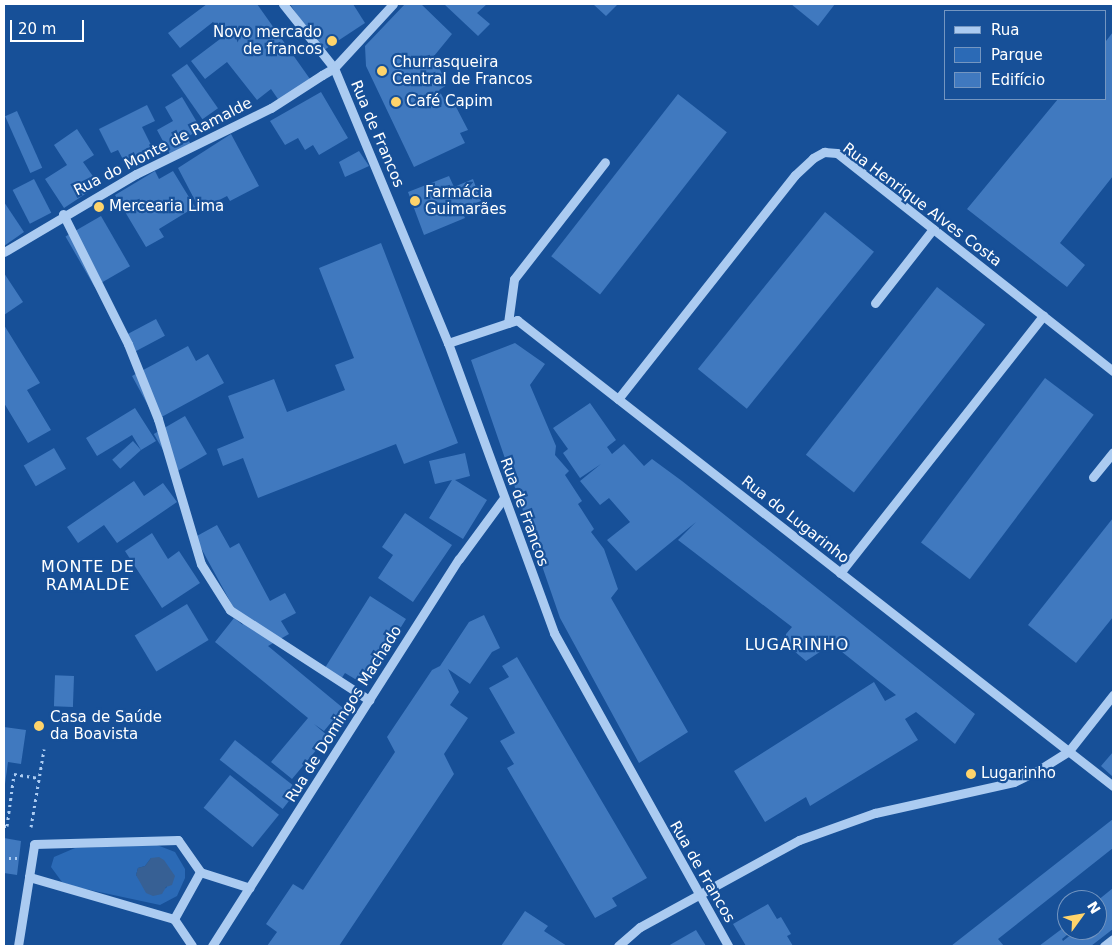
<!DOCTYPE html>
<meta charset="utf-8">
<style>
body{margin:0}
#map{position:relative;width:1117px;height:950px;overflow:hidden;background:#175098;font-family:"DejaVu Sans",sans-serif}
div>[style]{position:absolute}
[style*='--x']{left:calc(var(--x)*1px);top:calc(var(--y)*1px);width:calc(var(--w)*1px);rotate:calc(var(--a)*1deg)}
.green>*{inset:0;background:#2b6ab6}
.water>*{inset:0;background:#376094}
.building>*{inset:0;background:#4079bf;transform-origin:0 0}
.path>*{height:3px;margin-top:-1.5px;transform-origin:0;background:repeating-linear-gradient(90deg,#abcbf1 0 2.5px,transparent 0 6.5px)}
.minor>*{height:9px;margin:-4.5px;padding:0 4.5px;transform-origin:4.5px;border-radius:4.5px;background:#abcbf1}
.dots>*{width:14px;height:14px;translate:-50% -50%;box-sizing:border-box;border:2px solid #175098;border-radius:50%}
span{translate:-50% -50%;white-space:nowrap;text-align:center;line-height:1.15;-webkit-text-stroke:4.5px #175098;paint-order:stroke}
.poi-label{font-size:15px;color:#fff}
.right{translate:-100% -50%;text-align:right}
.left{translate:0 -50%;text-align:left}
.street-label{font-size:15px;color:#fff}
.neighbourhood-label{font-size:16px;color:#fff;letter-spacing:1px}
.frame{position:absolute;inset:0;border:5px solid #fff;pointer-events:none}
.legend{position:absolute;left:944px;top:10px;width:162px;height:90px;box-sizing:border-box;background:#175098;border:1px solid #7496c1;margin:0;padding:6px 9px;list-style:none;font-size:15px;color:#fff}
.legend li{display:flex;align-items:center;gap:10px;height:25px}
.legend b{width:25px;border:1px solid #7496c1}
.north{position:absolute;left:1057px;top:890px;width:50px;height:50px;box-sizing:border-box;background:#175098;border:1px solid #7496c1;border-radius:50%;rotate:58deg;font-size:14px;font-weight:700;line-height:20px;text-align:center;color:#fff}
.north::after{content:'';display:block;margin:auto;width:18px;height:22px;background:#ffd46b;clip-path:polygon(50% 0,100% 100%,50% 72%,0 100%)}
.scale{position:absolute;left:10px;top:20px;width:74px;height:22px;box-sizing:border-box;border:2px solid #fff;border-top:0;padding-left:6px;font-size:15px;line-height:18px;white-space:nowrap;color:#fff;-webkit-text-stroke:4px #175098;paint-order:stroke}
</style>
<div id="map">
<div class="green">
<div style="clip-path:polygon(evenodd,157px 845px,175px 852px,185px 869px,185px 878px,177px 896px,160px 905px,76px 887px,62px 882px,51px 867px,54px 857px,75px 848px,157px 845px,151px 858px,167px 867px,167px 887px,163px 890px,146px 888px,136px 875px,138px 868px,145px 866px,151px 858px)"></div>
</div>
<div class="water">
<div style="clip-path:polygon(159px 857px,164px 860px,175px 876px,172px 885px,166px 887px,162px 894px,153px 896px,146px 893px,136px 875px,138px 868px,145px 866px,151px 858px)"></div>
</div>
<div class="building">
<div style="clip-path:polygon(207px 4px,257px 4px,310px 79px,280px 102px,271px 89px,257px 100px,227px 62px,205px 79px,191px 61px,224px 36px,213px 22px,180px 48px,168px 33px)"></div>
<div style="clip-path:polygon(290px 4px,353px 4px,365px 23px,321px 52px)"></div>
<div style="clip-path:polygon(405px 4px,421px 4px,452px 34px,434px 56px,447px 85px,439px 90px,448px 107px,454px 103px,468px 130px,460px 133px,465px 143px,414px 167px,366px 66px,365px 46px)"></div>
<div style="clip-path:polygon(444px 4px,487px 4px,477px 13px,490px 24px,478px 36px)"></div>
<div style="clip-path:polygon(593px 4px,618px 4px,606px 16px)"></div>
<div style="clip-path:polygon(791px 4px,835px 4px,818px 26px)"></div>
<div style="clip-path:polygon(1113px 32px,1113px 176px,1060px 243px,1085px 265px,1067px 287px,967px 209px,1058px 99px,1106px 99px,1106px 41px)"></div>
<div style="left:187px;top:64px;width:54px;height:19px;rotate:55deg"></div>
<div style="clip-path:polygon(321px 92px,348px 138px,319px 155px,313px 145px,305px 150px,298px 138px,285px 145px,270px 121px)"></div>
<div style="left:678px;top:94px;width:62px;height:206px;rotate:38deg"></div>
<div style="clip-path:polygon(182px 97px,201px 129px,187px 137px,191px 145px,171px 156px,157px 130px,173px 121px,165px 107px)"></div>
<div style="clip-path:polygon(147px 105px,155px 121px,142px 127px,156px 155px,128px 169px,118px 150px,111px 153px,99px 129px)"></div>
<div style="left:17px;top:111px;width:62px;height:13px;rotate:66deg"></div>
<div style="clip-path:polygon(77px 129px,94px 155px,83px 162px,99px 185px,64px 208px,45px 179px,67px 165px,54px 145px)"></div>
<div style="clip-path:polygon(231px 134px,259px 186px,230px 201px,227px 196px,200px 210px,178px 168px)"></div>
<div style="clip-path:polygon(359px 151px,369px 166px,345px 177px,339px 162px)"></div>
<div style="clip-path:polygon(155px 171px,159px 179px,173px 171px,195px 207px,159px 229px,164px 237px,146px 247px,115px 195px)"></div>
<div style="clip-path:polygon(449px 176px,454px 187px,473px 179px,481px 201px,461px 209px,465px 218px,424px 235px,408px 192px)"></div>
<div style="left:34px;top:179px;width:38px;height:24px;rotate:63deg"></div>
<div style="clip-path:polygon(4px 202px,24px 232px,4px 246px)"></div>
<div style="left:825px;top:212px;width:63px;height:202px;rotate:39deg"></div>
<div style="left:101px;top:216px;width:58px;height:41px;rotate:60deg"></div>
<div style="clip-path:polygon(381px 243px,458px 443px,404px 464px,396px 444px,258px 498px,243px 458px,223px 466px,217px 449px,244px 438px,228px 396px,274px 379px,287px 412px,345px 390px,335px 365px,354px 358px,319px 268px)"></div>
<div style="clip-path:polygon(4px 273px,23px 302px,4px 315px)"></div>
<div style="left:937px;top:287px;width:61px;height:213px;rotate:38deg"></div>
<div style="left:156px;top:319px;width:19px;height:40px;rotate:62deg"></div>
<div style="clip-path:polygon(4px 325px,40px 383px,27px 390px,51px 430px,28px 443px,4px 403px)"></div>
<div style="clip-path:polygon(515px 343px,545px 364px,530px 385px,556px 446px,555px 455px,569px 471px,565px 475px,582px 501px,578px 504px,594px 529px,591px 532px,604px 549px,618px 589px,611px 598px,688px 732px,639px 763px,560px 618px,471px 360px)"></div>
<div style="clip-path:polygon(188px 346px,196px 361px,208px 354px,224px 383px,156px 420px,132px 376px)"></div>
<div style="left:1045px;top:378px;width:61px;height:206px;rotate:37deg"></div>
<div style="clip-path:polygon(590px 403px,616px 440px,607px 447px,612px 454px,624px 444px,644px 466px,652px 459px,682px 481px,975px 714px,955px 744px,916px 712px,905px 719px,918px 740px,810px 806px,806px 797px,765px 822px,734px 771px,874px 682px,885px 701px,896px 695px,832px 644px,806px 661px,781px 640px,792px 627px,678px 540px,696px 522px,636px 571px,607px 540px,630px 522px,609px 498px,600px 505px,580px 481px,601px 464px,580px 478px,563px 453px,568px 449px,553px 428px)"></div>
<div style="clip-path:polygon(135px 408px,156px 441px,141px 450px,132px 435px,97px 456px,86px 438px)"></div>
<div style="left:185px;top:416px;width:44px;height:36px;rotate:60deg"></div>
<div style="left:133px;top:441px;width:12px;height:28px;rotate:48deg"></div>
<div style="left:54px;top:448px;width:24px;height:35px;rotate:60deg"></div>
<div style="clip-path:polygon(465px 453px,470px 476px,455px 480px,487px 500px,463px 539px,429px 518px,452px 480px,435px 484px,429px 461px)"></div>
<div style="clip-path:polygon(134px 481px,144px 496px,163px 483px,177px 502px,117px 543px,104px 525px,78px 543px,67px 527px)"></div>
<div style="clip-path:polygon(405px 513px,452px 545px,413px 602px,378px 578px,393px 555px,382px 547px)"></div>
<div style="clip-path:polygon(1113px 518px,1113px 617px,1076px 663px,1028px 625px)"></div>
<div style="clip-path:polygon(217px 525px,230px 548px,239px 543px,270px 601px,285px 593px,296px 613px,281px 621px,289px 634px,268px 646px,343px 708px,324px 731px,314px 724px,328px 736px,292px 779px,271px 762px,308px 718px,215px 642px,234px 618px,243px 625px,195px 537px)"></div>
<div style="clip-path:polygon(152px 533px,168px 559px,179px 551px,200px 583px,162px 608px,125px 551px)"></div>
<div style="clip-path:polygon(370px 596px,406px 619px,365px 685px,345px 673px,339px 682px,323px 671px)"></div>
<div style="left:187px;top:604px;width:42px;height:61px;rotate:59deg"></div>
<div style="clip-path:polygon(484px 615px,500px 648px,492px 652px,470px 684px,448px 669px,459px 692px,450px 705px,468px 718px,444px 754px,454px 774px,339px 946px,267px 946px,277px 932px,266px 924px,293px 884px,303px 890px,395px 752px,387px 737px,432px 670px,440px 666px,469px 622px)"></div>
<div style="clip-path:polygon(517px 657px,647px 878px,612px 898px,617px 906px,595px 918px,507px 768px,514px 764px,500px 741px,515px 733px,489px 688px,509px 677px,502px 666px)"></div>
<div style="left:74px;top:676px;width:31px;height:19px;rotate:92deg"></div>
<div style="clip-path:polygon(4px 727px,26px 730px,21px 764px,8px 762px,5px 784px)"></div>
<div style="left:235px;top:740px;width:80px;height:25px;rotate:38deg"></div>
<div style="clip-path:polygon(1113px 752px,1113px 777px,1101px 766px)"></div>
<div style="left:230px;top:775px;width:63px;height:42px;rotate:39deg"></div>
<div style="clip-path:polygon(1113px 819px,1113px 848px,998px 939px,1004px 946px,951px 946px)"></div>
<div style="clip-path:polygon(4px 838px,21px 841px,17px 875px,4px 873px)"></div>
<div style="clip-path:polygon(1113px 888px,1113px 929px,1091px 946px,1039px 946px,1067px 925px,1067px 930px,1073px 930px,1062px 939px,1063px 941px,1077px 930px,1097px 930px,1097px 901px)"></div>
<div style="clip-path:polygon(768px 904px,777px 919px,781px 917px,791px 934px,787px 936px,793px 946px,746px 946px,733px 924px)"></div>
<div style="clip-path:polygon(525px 911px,548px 926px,544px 931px,567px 946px,501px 946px)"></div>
<div style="clip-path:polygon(696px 930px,706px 946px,668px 946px)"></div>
</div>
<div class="path">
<div style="--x:4;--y:826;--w:3;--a:0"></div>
<div style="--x:7;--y:826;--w:52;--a:-82.3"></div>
<div style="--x:14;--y:774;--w:25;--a:9"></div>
<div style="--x:31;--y:827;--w:79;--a:-80.5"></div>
<div style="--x:9;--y:858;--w:8;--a:0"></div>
</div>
<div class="minor">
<div style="--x:283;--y:4;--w:82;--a:51.4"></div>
<div style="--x:334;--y:68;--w:298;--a:67.5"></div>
<div style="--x:448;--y:343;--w:309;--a:69.9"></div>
<div style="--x:554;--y:633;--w:358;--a:60.9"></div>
<div style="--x:63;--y:214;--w:145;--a:63.4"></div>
<div style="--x:128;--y:344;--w:81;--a:68.2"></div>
<div style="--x:158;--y:419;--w:151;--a:73.5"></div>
<div style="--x:201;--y:564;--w:54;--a:57.8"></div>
<div style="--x:230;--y:610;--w:166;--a:32.9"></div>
<div style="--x:4;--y:252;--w:153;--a:-30.6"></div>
<div style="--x:136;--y:174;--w:150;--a:-26.1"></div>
<div style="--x:271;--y:108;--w:61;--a:-32.9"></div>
<div style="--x:322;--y:75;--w:14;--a:-30"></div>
<div style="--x:334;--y:68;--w:87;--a:-47.3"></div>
<div style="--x:875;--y:303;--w:94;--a:-51.9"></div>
<div style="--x:508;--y:323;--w:44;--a:-82.2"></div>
<div style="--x:514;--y:279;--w:148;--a:-52.1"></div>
<div style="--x:448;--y:343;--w:73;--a:-18.4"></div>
<div style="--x:517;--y:320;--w:757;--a:38.02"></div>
<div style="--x:618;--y:399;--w:285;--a:-51.7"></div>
<div style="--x:795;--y:175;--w:25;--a:-43"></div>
<div style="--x:813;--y:158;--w:13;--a:-29"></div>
<div style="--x:824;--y:152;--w:13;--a:4"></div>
<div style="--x:837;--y:153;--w:352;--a:38.3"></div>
<div style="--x:1093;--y:477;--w:32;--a:-51"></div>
<div style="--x:840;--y:573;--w:328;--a:-51.7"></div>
<div style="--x:200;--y:872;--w:54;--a:119"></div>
<div style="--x:174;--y:919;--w:151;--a:-163.8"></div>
<div style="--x:29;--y:877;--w:33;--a:-81"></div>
<div style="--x:34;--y:844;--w:144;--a:-1.6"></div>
<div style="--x:178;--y:840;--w:39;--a:55"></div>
<div style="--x:200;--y:872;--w:52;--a:17.7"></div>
<div style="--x:174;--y:919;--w:32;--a:56"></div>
<div style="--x:18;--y:946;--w:70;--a:-80.9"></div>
<div style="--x:212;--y:946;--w:459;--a:-57.5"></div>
<div style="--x:459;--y:559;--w:74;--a:-53.7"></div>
<div style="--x:618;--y:946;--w:29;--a:-41"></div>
<div style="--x:640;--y:927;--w:181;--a:-28.7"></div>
<div style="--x:799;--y:840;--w:81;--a:-19.6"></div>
<div style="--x:875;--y:813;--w:142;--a:-12.6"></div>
<div style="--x:1014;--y:782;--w:25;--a:-26"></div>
<div style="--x:1037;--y:771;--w:36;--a:-32"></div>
<div style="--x:1068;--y:752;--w:73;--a:-51.7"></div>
<div style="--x:1104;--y:946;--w:11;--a:-38"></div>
</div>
<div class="dots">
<div style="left:332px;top:41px;background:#ffd46b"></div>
<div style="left:382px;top:71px;background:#ffd46b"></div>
<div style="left:396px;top:102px;background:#ffd46b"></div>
<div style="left:415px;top:201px;background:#ffd46b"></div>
<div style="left:99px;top:207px;background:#ffd46b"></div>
<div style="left:39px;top:726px;background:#ffd46b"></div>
<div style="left:971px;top:774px;background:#ffd46b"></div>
</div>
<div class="poi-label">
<span class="right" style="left:322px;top:41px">Novo mercado<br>de francos</span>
<span class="left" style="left:392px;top:71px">Churrasqueira<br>Central de Francos</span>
<span class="left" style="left:406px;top:102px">Café Capim</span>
<span class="left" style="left:425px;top:201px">Farmácia<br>Guimarães</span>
<span class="left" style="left:109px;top:207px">Mercearia Lima</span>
<span class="left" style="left:50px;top:726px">Casa de Saúde<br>da Boavista</span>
<span class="left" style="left:981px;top:774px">Lugarinho</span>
</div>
<div class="street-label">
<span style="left:377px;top:134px;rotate:67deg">Rua de Francos</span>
<span style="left:163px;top:147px;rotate:-27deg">Rua do Monte de Ramalde</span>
<span style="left:922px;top:205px;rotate:37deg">Rua Henrique Alves Costa</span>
<span style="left:524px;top:512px;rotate:70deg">Rua de Francos</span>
<span style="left:795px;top:520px;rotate:38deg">Rua do Lugarinho</span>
<span style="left:344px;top:714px;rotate:-58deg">Rua de Domingos Machado</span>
<span style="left:702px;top:872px;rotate:60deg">Rua de Francos</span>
</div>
<div class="neighbourhood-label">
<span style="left:88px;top:576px">MONTE DE<br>RAMALDE</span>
<span style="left:797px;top:645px">LUGARINHO</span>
</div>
<div class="frame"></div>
<ul class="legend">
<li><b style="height:6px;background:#abcbf1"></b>Rua</li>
<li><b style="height:14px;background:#2b6ab6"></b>Parque</li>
<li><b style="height:14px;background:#4079bf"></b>Edifício</li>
</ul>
<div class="north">N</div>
<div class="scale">20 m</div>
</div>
